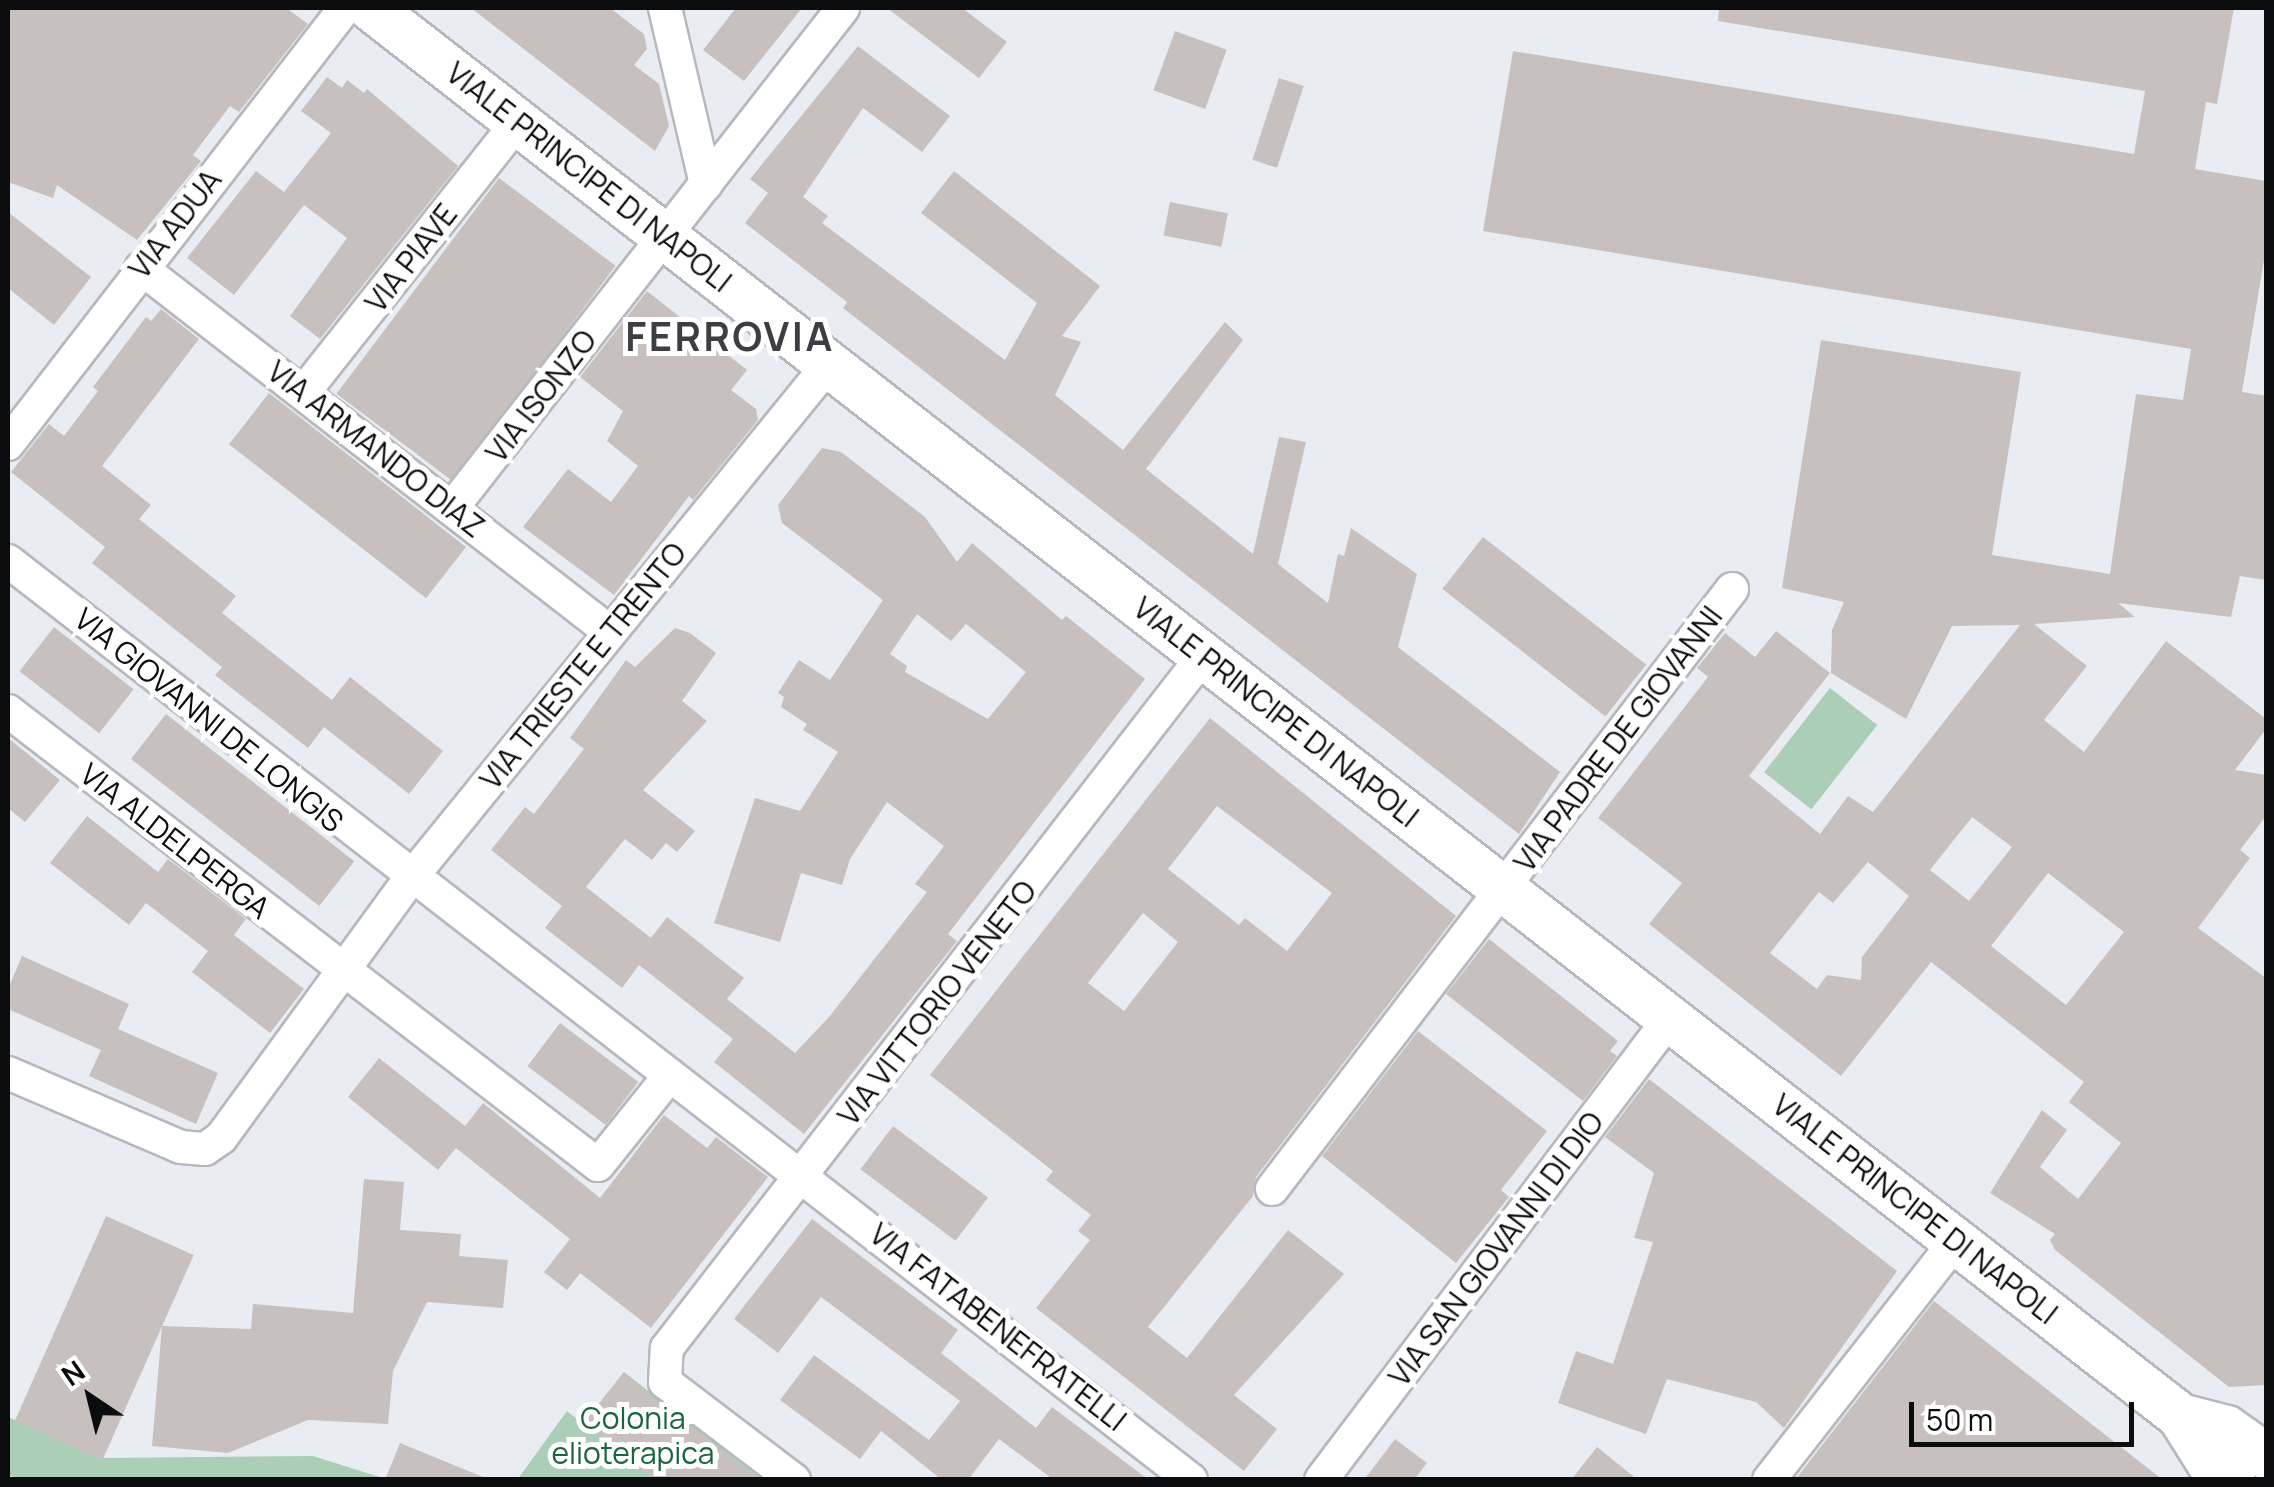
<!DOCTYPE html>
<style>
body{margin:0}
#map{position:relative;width:2274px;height:1487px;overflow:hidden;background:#e9ecf2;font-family:Manrope,sans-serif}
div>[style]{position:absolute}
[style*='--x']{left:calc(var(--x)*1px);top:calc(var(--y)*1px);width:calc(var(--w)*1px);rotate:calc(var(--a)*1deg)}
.green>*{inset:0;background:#aaceb6;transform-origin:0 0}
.building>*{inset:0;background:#c8c0bf;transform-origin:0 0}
.roads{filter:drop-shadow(2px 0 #b6b8be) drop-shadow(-2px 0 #b6b8be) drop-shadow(0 2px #b6b8be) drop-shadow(0 -2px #b6b8be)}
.street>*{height:32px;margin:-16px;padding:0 16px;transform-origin:16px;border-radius:16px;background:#fff}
.secondary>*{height:45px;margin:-22.5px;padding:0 22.5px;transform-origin:22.5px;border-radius:22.5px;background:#fff}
span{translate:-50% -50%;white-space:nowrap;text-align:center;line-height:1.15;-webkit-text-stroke:10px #fff;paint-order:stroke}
.street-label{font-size:30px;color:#0b0c0e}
.park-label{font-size:30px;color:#1a653e}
.district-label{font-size:40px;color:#3c3e43;font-weight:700;letter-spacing:2.5px}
.frame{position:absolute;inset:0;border:10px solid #0b0c0e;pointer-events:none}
.north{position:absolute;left:40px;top:1347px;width:100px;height:100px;-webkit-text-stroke:8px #fff;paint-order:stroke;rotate:325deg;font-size:28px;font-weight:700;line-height:40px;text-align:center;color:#0b0c0e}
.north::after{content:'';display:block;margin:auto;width:35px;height:45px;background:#0b0c0e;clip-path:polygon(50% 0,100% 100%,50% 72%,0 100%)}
.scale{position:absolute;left:1909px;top:1402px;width:225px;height:45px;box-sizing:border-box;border:5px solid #0b0c0e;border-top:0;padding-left:12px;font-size:30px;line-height:35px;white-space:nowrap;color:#0b0c0e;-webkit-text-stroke:8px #fff;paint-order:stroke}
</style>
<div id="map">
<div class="green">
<div style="left:1830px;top:688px;width:60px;height:107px;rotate:38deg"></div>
<div style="clip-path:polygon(624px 1372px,761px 1479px,517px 1480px,567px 1411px,583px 1424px)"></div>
<div style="clip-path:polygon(8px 1417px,101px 1458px,313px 1456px,386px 1479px,19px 1479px,8px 1475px)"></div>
</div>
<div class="building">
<div style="clip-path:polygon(8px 8px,286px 8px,308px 24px,239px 112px,230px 106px,193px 155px,201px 161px,137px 240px,57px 185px,53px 198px,8px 182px)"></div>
<div style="clip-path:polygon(471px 8px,610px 8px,644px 34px,647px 49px,634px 65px,659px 84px,669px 126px,655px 151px)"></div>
<div style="clip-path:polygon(736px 8px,802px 8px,744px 81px,703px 50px)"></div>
<div style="clip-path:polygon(887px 8px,962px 8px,1007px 42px,979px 78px)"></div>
<div style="clip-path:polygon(evenodd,1719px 8px,2234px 8px,2217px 104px,2206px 102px,2195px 169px,2266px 181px,2266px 248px,2242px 392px,2266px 396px,2266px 580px,2240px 576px,2231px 617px,2118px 603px,2135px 617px,2034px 624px,2087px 666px,2044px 720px,2084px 752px,2166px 641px,2266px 719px,2266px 729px,2235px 770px,2266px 775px,2266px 816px,2240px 850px,2250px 858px,2198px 928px,2266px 978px,2266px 1385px,2229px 1387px,2055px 1250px,2050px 1240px,2055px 1234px,1990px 1193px,2042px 1110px,2067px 1130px,2040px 1167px,2078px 1199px,2121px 1143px,2069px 1102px,2084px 1082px,1931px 962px,1841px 1076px,1649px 924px,1682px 883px,1598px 818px,1708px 677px,1697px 668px,1725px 633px,1755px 657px,1776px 631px,1830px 673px,1749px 776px,1820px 834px,1848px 796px,1873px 812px,2020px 625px,1952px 626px,1906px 719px,1831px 673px,1832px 630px,1844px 602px,1782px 588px,1821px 340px,2021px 372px,1992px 555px,2110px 574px,2136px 394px,2183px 400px,2191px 349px,1483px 231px,1513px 51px,2134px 154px,2145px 91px,1718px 21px,1719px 8px,1972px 817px,2012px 847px,1969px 901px,1930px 870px,1972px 817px,1719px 8px,1868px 862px,1909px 896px,1862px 957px,1861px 980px,1827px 975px,1817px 989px,1770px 953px,1819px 892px,1833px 903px,1868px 862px,1719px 8px,2048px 873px,2124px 932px,2066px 1005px,1991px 946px,2048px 873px)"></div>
<div style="left:1175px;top:31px;width:55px;height:63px;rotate:20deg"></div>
<div style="clip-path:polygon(858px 46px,950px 116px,922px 152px,863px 108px,803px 197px,828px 216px,822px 223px,1005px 360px,1037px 303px,921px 213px,954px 171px,1100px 286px,1062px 336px,1081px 342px,1055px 395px,1123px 450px,1225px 322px,1243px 340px,1146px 469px,1253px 554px,1279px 437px,1306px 442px,1278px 564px,1328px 603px,1338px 554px,1344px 556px,1351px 528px,1417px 574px,1398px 647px,1560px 772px,1519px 834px,843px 308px,847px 302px,745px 223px,768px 193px,750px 179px)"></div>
<div style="clip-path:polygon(327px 77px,342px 88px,347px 80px,364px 93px,367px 89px,458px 166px,320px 339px,290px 316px,347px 238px,304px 205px,234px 295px,187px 258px,256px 171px,284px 192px,331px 133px,301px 111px)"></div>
<div style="left:1279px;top:78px;width:26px;height:86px;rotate:18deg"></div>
<div style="left:499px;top:178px;width:146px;height:270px;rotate:37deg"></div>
<div style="left:1170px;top:202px;width:59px;height:34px;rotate:11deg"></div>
<div style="clip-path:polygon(8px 212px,91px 277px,54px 325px,8px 288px)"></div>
<div style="clip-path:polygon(647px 291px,747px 370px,731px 390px,756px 409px,758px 420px,693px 500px,689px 496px,614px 595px,523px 527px,568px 469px,611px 502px,638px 466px,607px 441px,623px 411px,580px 377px)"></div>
<div style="clip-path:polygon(161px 309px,199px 339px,102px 466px,151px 505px,139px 519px,236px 596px,222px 613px,332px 700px,350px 677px,443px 751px,409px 794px,324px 727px,308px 748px,215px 675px,222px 667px,92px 563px,105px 547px,11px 472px,49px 424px,64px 436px,98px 391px,93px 387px,146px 317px,151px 321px)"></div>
<div style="left:269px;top:393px;width:250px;height:65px;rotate:38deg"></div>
<div style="clip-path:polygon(evenodd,822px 448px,841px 452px,925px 517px,957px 562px,972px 543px,1062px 620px,1066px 616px,1145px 679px,948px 934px,957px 941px,804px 1134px,714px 1062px,733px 1039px,639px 965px,622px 988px,545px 928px,562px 906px,491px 850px,525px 807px,534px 814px,584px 749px,570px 738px,626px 660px,635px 667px,675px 628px,690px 633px,716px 653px,682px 701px,707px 721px,643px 790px,695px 831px,677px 852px,666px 843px,652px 860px,625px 839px,586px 887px,651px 938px,667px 917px,744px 978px,727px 999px,795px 1053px,829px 1017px,927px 892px,915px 884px,944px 846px,887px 802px,850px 859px,842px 885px,801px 873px,780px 942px,714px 923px,755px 798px,800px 811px,838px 752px,803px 730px,807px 724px,781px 707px,784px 697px,778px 693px,799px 660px,830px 680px,883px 600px,782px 523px,778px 505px,822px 448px,917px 614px,951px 641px,966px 624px,1026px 672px,988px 719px,905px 672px,907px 666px,890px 654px,917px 614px)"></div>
<div style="left:1483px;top:537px;width:207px;height:66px;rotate:38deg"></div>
<div style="left:54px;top:627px;width:101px;height:56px;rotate:38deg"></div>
<div style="left:166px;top:714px;width:239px;height:57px;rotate:38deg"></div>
<div style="clip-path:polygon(evenodd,1210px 718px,1456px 916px,1256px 1177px,1253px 1196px,1148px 1327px,1187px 1358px,1288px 1230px,1344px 1274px,1234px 1395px,1277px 1429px,1244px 1471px,1036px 1308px,1090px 1240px,1078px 1231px,1091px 1215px,1046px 1180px,1053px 1171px,930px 1075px,1210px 718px,1217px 806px,1332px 893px,1287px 951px,1245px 918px,1239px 925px,1168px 869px,1217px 806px,1210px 718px,1143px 913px,1178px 942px,1124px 1011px,1088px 983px,1143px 913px)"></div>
<div style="clip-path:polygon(8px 738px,60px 780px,25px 822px,8px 808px)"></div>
<div style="clip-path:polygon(87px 816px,158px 872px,168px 859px,246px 919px,234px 935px,304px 989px,270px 1033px,192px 972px,208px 951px,146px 903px,129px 925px,50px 863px)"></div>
<div style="clip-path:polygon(1489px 939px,1618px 1041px,1610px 1051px,1617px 1056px,1583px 1101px,1446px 994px)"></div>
<div style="clip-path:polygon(22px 956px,129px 1004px,118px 1029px,218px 1073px,196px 1124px,89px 1076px,101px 1050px,8px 1009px,8px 989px)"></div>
<div style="left:560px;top:1023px;width:98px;height:54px;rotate:37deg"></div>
<div style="clip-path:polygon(1418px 1031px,1547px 1131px,1501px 1190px,1509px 1197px,1456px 1263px,1322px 1156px)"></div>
<div style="clip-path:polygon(379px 1058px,465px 1126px,483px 1103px,600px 1198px,664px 1115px,707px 1148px,716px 1137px,768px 1177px,651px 1328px,580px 1273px,567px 1290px,544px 1272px,570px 1239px,456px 1148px,438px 1170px,348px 1097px)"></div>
<div style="clip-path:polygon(1649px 1079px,1897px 1271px,1784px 1428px,1756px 1402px,1667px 1379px,1646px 1434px,1558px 1403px,1576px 1351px,1613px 1364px,1653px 1242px,1634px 1238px,1654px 1173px,1605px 1137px)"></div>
<div style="left:893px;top:1126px;width:119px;height:54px;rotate:37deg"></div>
<div style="clip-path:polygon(364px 1179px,404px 1182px,400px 1230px,461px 1234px,459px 1256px,508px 1260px,503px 1308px,427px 1302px,393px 1371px,388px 1424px,308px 1420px,228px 1453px,152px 1446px,162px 1326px,251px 1329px,253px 1304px,353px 1313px)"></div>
<div style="left:106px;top:1216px;width:96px;height:224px;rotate:24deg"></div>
<div style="clip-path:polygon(812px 1219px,958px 1330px,941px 1353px,1036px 1428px,1052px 1407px,1149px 1480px,1054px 1480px,999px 1439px,968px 1480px,942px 1480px,881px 1431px,860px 1459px,780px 1400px,814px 1355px,929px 1440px,960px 1401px,821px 1297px,778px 1353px,734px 1319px)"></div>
<div style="clip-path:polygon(1934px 1301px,2163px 1480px,1795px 1480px)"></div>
<div style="clip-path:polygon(624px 1372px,653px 1398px,760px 1480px,654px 1480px,583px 1424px)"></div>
<div style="clip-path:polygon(1395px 1439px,1427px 1463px,1414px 1480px,1364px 1480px)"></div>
<div style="clip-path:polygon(400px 1443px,488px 1479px,488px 1480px,385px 1480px)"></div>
<div style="clip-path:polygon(1597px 1447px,1638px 1480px,1571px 1480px)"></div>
</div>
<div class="roads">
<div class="street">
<div style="--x:665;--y:8;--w:181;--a:76.9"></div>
<div style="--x:141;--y:268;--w:594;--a:37.82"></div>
<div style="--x:303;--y:393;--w:346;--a:-51.6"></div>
<div style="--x:8;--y:444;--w:551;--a:-52.3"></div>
<div style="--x:452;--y:508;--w:635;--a:-51.97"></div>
<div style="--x:8;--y:561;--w:1498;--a:37.84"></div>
<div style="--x:8;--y:711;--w:744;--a:37.58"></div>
<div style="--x:598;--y:1165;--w:115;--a:-51.3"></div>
<div style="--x:8;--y:1073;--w:188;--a:23.2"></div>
<div style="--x:181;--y:1147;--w:24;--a:5"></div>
<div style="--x:205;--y:1149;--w:19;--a:-35"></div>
<div style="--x:221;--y:1138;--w:321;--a:-53.9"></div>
<div style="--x:410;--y:879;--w:664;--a:-50.87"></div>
<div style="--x:1272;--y:1189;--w:756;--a:-52.52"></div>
<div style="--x:794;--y:1480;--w:162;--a:-142.8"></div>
<div style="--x:665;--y:1382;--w:34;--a:-87"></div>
<div style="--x:667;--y:1348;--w:877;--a:-52.23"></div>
<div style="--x:1321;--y:1480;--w:579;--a:-52.93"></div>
<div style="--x:1769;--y:1480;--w:303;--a:-52"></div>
</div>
<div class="secondary">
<div style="--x:371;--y:8;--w:2292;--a:37.89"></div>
<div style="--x:2180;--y:1416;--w:54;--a:57.8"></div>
<div style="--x:2209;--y:1462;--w:29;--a:38"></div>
<div style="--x:2180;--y:1416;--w:48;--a:14.6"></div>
<div style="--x:2226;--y:1428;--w:49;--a:35"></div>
</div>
</div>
<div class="street-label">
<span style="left:589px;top:177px;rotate:38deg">VIALE PRINCIPE DI NAPOLI</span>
<span style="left:175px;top:224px;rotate:-52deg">VIA ADUA</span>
<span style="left:411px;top:258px;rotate:-52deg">VIA PIAVE</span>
<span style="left:541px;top:396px;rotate:-52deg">VIA ISONZO</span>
<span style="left:376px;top:449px;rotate:38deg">VIA ARMANDO DIAZ</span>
<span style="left:583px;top:666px;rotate:-51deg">VIA TRIESTE E TRENTO</span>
<span style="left:1276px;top:712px;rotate:38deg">VIALE PRINCIPE DI NAPOLI</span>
<span style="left:209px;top:720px;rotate:39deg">VIA GIOVANNI DE LONGIS</span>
<span style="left:1618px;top:739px;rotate:-53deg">VIA PADRE DE GIOVANNI</span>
<span style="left:175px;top:841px;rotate:38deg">VIA ALDELPERGA</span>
<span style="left:937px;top:1003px;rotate:-52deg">VIA VITTORIO VENETO</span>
<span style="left:1915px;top:1209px;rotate:38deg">VIALE PRINCIPE DI NAPOLI</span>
<span style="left:1496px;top:1249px;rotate:-53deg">VIA SAN GIOVANNI DI DIO</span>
<span style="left:998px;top:1327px;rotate:38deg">VIA FATABENEFRATELLI</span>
</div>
<div class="park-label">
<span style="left:633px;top:1435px">Colonia<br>elioterapica</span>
</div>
<div class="district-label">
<span style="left:730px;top:336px">FERROVIA</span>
</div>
<div class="frame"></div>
<div class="north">N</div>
<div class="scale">50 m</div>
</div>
